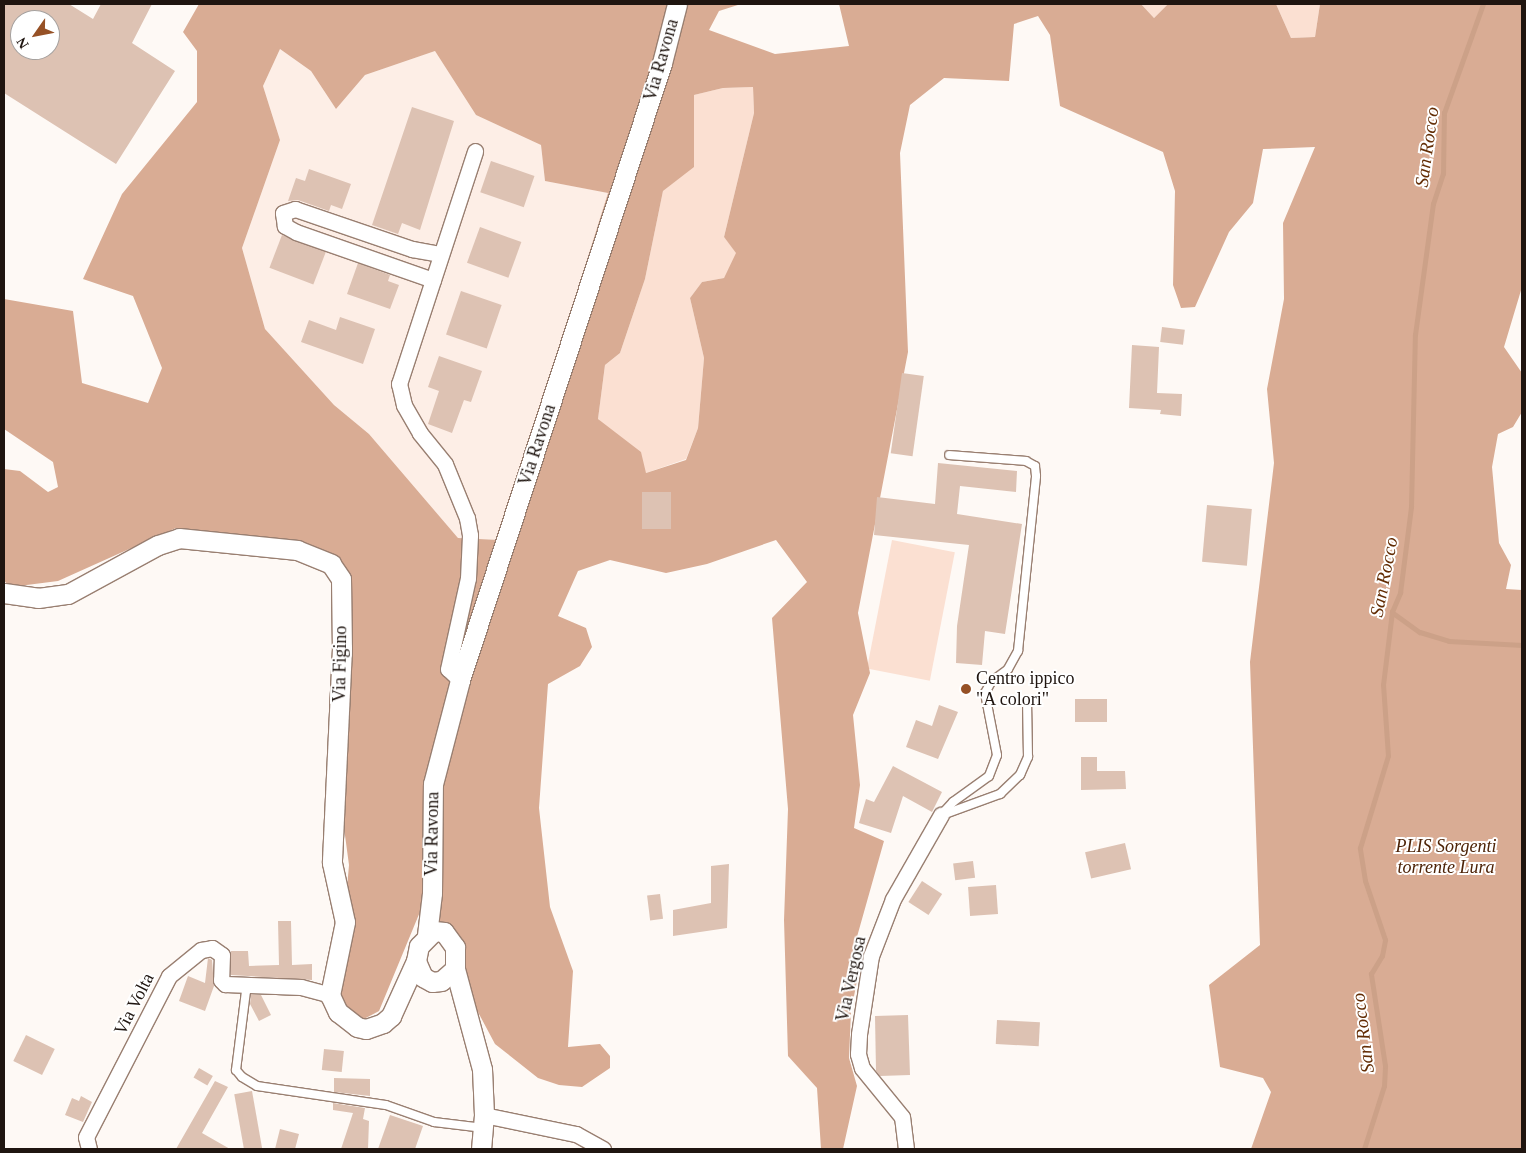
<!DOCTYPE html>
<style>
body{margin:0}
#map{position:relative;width:1526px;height:1153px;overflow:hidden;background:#fef9f5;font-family:"Times New Roman",serif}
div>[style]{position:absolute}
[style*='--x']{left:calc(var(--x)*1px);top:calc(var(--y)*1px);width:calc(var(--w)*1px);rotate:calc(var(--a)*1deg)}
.built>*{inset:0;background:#fdeee6}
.green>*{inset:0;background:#fbe0d2;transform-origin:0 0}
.forest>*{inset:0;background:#d9ac94}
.stream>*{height:4.5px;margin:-2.25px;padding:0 2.25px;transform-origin:2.25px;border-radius:2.25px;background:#cca188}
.building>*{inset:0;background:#ddc2b3;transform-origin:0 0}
.roads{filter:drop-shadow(1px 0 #997f71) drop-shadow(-1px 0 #997f71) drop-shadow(0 1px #997f71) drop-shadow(0 -1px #997f71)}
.service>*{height:8px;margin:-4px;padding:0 4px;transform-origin:4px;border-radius:4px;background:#fff}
.minor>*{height:15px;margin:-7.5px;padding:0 7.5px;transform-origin:7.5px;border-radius:7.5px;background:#fff}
.tertiary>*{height:19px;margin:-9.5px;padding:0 9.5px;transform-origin:9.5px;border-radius:9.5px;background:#fff}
.dots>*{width:14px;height:14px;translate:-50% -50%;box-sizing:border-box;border:2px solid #fff;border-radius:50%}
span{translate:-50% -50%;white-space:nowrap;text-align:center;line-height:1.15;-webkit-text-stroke:4px #fff;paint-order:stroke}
.street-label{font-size:18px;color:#1f1510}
.poi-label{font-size:18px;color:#1f1510}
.left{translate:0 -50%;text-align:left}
.park-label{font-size:18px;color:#4d2307;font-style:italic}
.water-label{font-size:19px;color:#632d05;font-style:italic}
.frame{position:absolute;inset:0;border:5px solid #1f1510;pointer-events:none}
.north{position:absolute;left:10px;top:10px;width:50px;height:50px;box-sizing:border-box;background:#fff;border:1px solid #a5a19f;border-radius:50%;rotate:237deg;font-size:14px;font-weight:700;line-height:20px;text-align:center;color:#1f1510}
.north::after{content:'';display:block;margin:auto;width:18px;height:22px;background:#965126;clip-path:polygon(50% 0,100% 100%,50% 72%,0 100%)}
</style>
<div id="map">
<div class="built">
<div style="clip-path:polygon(280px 49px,311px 71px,336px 109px,365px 75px,435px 51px,476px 115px,541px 145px,545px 181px,609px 193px,499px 540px,458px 538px,369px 434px,334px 405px,265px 329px,242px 248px,280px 140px,263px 86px)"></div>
</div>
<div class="green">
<div style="clip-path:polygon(1141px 4px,1168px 4px,1154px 18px)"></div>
<div style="clip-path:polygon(1276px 4px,1320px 4px,1315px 37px,1291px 38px)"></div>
<div style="clip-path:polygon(753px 87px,754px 113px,724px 237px,737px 253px,724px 278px,702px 282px,690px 298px,704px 358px,698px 428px,686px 459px,646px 473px,598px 419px,605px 365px,620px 353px,645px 279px,663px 191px,694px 166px,694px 95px,723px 88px)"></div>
<div style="left:892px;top:540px;width:64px;height:131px;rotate:11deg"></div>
</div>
<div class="forest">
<div style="clip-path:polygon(evenodd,199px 4px,741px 4px,719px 11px,709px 30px,775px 54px,849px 46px,839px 4px,1141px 4px,1154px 18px,1168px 4px,1276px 4px,1291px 38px,1315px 37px,1320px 4px,1522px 4px,1522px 287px,1504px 347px,1522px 373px,1522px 412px,1513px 427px,1498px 434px,1492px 467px,1499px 543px,1511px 565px,1506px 589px,1522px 590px,1522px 1149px,1251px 1149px,1271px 1092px,1263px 1078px,1220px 1067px,1209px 985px,1260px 945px,1250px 662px,1274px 463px,1267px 389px,1284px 299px,1283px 223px,1315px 147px,1263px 149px,1253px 203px,1229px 232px,1195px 307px,1181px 308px,1173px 285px,1175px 191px,1163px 152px,1060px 106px,1050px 35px,1038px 16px,1014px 24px,1009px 81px,944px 78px,910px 105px,900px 153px,908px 352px,858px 613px,870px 673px,853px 715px,860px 785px,854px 828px,884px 841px,853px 951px,859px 970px,851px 1012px,849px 1058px,857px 1086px,843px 1149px,821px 1149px,817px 1088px,788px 1056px,784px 920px,788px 809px,772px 618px,807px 582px,776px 540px,707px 564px,666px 573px,610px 560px,578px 571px,558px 616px,586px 628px,592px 647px,580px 666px,548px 684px,539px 808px,550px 907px,573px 971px,568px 1047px,600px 1044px,610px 1056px,610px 1068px,582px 1087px,559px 1085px,538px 1078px,495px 1044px,422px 907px,379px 1011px,364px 1019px,345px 1007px,338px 991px,349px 865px,344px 828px,348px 571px,303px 542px,176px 528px,58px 581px,11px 587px,4px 581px,4px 469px,20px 471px,48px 492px,58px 487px,53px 462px,4px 429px,4px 299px,73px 311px,82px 383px,148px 403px,162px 368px,133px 296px,83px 279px,122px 194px,197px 102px,197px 51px,183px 32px,199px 4px,280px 49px,311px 71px,336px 109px,365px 75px,435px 51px,476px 115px,541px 145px,545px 181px,608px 193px,499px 540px,458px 538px,369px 434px,334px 405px,265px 329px,242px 248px,280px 140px,263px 86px,280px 49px,199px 4px,753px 87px,754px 113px,724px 237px,736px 253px,724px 278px,702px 282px,690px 298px,704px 358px,698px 428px,686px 460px,646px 473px,641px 452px,598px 419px,605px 365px,620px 353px,645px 279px,663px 191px,694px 167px,694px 95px,723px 88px,753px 87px)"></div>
</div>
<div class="stream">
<div style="--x:1392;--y:612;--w:34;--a:36"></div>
<div style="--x:1420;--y:632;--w:30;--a:17"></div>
<div style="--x:1449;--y:641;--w:73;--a:3.1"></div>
<div style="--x:1364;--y:1149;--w:66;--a:-72.4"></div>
<div style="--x:1384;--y:1086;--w:20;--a:-87"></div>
<div style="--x:1385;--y:1066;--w:93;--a:-98.7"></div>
<div style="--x:1371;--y:974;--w:21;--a:-59"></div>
<div style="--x:1382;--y:956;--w:16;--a:-79"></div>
<div style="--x:1385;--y:940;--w:62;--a:-108.7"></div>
<div style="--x:1365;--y:881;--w:33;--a:-99"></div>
<div style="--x:1360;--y:848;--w:96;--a:-73.1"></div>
<div style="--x:1388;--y:756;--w:71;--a:-94"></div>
<div style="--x:1383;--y:685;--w:74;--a:-83"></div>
<div style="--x:1392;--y:612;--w:21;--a:-67"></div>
<div style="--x:1400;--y:593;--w:87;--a:-82.7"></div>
<div style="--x:1411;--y:507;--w:172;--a:-88.7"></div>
<div style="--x:1415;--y:335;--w:132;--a:-82.2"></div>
<div style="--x:1433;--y:204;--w:32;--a:-72"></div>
<div style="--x:1443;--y:174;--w:61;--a:-89.1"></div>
<div style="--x:1444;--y:113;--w:116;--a:-70.3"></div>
</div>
<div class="building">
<div style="clip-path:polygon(evenodd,4px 4px,69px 4px,93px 19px,101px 4px,152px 4px,132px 43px,175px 71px,116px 164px,4px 93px,4px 4px,20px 20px,50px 20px,50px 50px,20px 50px,20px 20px)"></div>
<div style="clip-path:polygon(412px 107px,454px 121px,420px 230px,402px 223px,398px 234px,372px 225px)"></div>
<div style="left:491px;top:161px;width:46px;height:33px;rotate:19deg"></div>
<div style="clip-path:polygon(309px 169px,351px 184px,342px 209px,331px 205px,329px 211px,298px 200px,288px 201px,296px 178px,305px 181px)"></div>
<div style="left:480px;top:227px;width:44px;height:38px;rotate:20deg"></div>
<div style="left:282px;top:235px;width:47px;height:35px;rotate:21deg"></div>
<div style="clip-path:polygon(358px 263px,390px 275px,388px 281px,399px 285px,390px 309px,347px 294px)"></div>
<div style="left:461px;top:291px;width:43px;height:46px;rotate:19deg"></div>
<div style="clip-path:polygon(340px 317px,375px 329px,363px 364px,301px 342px,309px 320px,336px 330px)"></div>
<div style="left:1162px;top:327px;width:23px;height:15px;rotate:7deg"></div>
<div style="clip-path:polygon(1132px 345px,1159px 347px,1157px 393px,1182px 394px,1181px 416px,1160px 414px,1161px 410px,1129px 408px)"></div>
<div style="clip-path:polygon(439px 356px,482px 371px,471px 402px,464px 400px,452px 433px,428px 424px,439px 391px,428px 387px)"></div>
<div style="left:902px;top:373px;width:22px;height:81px;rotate:8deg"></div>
<div style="clip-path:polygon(938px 463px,1017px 471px,1016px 492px,960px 486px,957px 514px,1022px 524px,1005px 634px,985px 631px,982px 665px,956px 663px,957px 626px,969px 545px,874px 535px,877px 497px,935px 504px)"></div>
<div style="left:642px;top:492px;width:29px;height:37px"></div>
<div style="left:1207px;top:505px;width:45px;height:57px;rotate:5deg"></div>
<div style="left:1075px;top:699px;width:32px;height:23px"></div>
<div style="clip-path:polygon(939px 705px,958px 712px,938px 759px,906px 747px,916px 720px,932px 726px)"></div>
<div style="clip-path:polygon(1081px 757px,1097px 757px,1097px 771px,1125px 771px,1126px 789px,1081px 790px)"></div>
<div style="clip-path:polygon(893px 766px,942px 792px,932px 812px,903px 796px,891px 833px,859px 823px,866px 799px,874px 802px)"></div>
<div style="left:1125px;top:843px;width:27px;height:41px;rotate:77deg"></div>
<div style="left:973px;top:861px;width:17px;height:20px;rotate:83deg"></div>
<div style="clip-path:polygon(729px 864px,727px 928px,673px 936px,673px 910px,711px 903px,711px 866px)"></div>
<div style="left:922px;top:881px;width:24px;height:25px;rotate:33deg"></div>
<div style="left:996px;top:885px;width:29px;height:28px;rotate:86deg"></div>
<div style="left:660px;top:894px;width:25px;height:13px;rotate:83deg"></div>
<div style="clip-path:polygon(278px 921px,291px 921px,292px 965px,312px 964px,312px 980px,231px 975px,231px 951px,248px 951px,249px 966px,279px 965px)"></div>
<div style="clip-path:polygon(208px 958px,212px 960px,214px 986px,205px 1011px,179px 1001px,188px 976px,205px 983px)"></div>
<div style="clip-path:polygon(251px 994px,261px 995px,271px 1015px,259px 1021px,250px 1004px)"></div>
<div style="clip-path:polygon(908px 1015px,910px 1075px,880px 1076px,876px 1071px,875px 1016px)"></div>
<div style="left:997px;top:1020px;width:43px;height:24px;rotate:3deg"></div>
<div style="left:26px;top:1035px;width:32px;height:29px;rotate:26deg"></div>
<div style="left:324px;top:1049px;width:20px;height:21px;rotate:6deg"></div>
<div style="left:199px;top:1068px;width:16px;height:11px;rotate:30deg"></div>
<div style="clip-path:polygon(334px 1078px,370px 1079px,370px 1096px,334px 1092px)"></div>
<div style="clip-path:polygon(215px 1081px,228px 1087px,202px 1133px,230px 1149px,176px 1149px)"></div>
<div style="left:252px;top:1091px;width:59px;height:18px;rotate:80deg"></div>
<div style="clip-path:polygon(81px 1096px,92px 1102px,83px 1122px,65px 1115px,72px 1098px,79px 1101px)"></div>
<div style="clip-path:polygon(333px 1103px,365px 1108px,363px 1119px,369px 1121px,368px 1149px,341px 1149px,353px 1113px,333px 1110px)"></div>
<div style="clip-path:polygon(390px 1115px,423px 1126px,415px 1149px,378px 1149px)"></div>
<div style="clip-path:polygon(280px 1129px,299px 1134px,295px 1149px,275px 1149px)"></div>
</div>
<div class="roads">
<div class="service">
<div style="--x:945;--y:814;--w:59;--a:-20"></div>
<div style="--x:1000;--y:794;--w:28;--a:-44"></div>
<div style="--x:1020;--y:775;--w:20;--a:-66"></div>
<div style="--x:1028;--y:757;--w:56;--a:-91"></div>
<div style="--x:941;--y:815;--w:18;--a:-47"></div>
<div style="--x:953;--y:802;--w:44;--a:-35.8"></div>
<div style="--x:989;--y:776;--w:22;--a:-69"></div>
<div style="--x:997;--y:755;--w:63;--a:-101"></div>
<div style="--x:985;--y:693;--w:13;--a:-61"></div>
<div style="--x:991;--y:682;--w:21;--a:-37"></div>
<div style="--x:1008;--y:669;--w:21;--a:-61"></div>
<div style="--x:1018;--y:651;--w:176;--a:-84.1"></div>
<div style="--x:1036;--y:476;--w:10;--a:-96"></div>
<div style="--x:1035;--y:466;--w:10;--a:-151"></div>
<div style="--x:1026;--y:461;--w:77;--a:-175.5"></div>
<div style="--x:253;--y:986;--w:9;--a:144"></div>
<div style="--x:246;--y:991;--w:80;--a:97.2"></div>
<div style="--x:236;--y:1070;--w:9;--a:49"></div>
<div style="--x:242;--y:1077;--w:17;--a:31"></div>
<div style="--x:257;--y:1086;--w:130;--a:8.4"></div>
<div style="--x:386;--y:1105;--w:51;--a:19.5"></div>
<div style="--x:434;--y:1122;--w:50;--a:6.8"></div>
</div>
<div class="minor">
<div style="--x:433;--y:280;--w:145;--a:-160.7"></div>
<div style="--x:296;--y:232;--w:13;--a:-151"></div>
<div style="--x:285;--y:226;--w:13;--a:-99"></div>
<div style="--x:283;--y:213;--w:13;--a:-18"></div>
<div style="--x:295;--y:209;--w:124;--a:18.9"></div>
<div style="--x:412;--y:249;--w:29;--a:10"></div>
<div style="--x:460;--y:680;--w:16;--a:-137"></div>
<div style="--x:448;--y:669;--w:93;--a:-77.6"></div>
<div style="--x:468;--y:578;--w:43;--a:-87.3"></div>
<div style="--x:470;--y:535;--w:17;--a:-100"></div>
<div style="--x:467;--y:518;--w:58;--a:-112.2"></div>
<div style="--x:445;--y:464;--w:40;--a:-129"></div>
<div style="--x:420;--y:433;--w:32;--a:-120"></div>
<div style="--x:404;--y:405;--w:22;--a:-103"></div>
<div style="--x:399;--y:384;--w:245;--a:-71.9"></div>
<div style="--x:484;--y:1115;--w:94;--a:11.7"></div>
<div style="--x:576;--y:1134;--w:31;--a:29"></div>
<div style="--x:89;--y:1149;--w:12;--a:-104"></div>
<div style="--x:86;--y:1137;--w:181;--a:-62.7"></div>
<div style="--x:169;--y:976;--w:41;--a:-39.1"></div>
<div style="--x:201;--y:950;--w:11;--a:-10"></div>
<div style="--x:212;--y:948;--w:12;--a:35"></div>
<div style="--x:222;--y:955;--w:25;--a:92"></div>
<div style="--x:221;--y:980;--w:6;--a:45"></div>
<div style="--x:225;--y:984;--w:76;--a:2.3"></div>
<div style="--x:301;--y:987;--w:30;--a:15"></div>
<div style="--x:906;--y:1149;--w:32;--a:-97"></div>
<div style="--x:902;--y:1117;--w:63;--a:-129.2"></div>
<div style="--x:862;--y:1068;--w:15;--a:-106"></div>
<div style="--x:858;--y:1054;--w:20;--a:-87"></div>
<div style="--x:859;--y:1034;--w:79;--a:-81.3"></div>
<div style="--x:871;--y:956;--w:61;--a:-68.9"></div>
<div style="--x:893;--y:899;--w:97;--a:-60.3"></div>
</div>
<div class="tertiary">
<div style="--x:4;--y:593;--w:34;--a:8"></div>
<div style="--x:38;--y:598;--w:30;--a:-8"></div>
<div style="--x:68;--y:594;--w:102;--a:-28.6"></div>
<div style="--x:158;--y:545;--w:22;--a:-18"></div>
<div style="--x:179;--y:538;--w:119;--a:5.8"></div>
<div style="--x:297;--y:550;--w:37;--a:22"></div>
<div style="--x:331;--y:564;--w:18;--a:56"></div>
<div style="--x:341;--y:579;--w:69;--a:89.2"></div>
<div style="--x:342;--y:648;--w:215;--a:92.7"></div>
<div style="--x:332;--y:863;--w:60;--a:77.6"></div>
<div style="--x:345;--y:922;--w:75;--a:101.6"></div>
<div style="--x:330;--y:995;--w:19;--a:65"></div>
<div style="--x:338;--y:1012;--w:24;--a:38"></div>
<div style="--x:357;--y:1027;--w:9;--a:13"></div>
<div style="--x:366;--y:1029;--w:18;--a:-19"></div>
<div style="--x:383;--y:1023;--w:11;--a:-41"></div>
<div style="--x:391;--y:1016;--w:60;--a:-65.6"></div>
<div style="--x:434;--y:931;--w:10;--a:6"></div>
<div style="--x:444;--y:932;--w:19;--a:54"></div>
<div style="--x:455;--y:947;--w:22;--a:90"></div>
<div style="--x:455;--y:969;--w:18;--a:139"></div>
<div style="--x:441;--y:981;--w:9;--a:174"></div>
<div style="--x:432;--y:982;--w:10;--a:-151"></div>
<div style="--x:423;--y:977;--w:17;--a:-114"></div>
<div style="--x:416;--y:961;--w:15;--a:-79"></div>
<div style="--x:419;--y:946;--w:21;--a:-45"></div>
<div style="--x:427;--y:935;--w:42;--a:-83.2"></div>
<div style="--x:432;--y:893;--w:109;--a:-89.5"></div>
<div style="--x:433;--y:784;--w:107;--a:-75.4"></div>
<div style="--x:460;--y:680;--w:649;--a:-71.87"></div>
<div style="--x:662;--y:63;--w:61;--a:-75.7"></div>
<div style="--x:455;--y:969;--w:104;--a:74.9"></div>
<div style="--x:482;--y:1069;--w:46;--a:87.5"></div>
<div style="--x:484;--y:1115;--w:34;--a:95"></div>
</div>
</div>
<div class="dots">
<div style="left:966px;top:689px;background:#965126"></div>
</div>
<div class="street-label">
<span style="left:661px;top:60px;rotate:-74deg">Via Ravona</span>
<span style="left:537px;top:445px;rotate:-72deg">Via Ravona</span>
<span style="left:340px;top:664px;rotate:-89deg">Via Figino</span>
<span style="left:432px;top:834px;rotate:-89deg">Via Ravona</span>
<span style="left:851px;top:979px;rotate:-78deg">Via Vergosa</span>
<span style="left:134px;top:1004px;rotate:-63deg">Via Volta</span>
</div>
<div class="poi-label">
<span class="left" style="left:976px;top:689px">Centro ippico<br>"A colori"</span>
</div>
<div class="park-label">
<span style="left:1446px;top:857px">PLIS Sorgenti<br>torrente Lura</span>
</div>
<div class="water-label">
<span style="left:1427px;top:147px;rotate:-82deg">San Rocco</span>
<span style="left:1384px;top:577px;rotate:-79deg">San Rocco</span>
<span style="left:1363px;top:1033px;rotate:-97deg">San Rocco</span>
</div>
<div class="frame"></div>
<div class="north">N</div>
</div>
